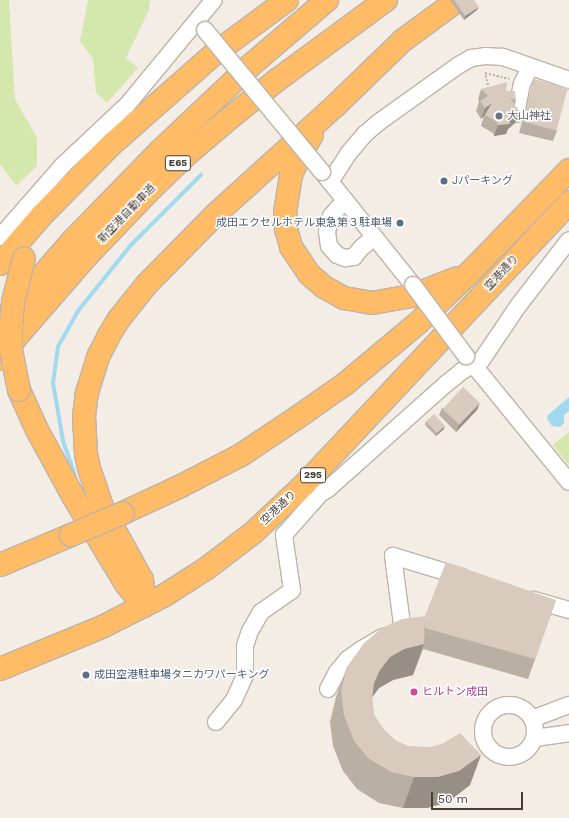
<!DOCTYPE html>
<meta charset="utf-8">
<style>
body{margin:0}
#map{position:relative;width:569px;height:818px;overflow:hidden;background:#f3ede6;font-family:"Work Sans","Noto Sans JP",sans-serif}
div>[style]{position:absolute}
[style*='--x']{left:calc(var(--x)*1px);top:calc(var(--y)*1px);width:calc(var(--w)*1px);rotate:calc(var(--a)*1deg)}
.green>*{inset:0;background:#d4e8ae}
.water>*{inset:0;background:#a1d9f1}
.stream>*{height:3.5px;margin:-1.75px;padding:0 1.75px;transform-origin:1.75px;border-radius:1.75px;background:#a1d9f1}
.path>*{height:2px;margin-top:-1px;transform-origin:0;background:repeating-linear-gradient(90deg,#c0ae99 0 2px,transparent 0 4px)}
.roads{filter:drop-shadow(1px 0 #beb4a8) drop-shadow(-1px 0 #beb4a8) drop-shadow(0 1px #beb4a8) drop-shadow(0 -1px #beb4a8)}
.minor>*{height:16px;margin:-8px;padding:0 8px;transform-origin:8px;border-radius:8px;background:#fff}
.minor>.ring{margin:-8px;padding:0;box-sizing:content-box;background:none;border:16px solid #fff;border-radius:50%}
.highway>*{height:22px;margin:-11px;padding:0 11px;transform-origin:11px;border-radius:11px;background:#ffbb65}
.bridges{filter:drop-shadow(1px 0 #beb4a8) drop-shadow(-1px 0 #beb4a8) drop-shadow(0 1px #beb4a8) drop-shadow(0 -1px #beb4a8)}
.minor-bridge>*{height:16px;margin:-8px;padding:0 8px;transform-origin:8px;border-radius:8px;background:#fff}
.highway-bridge>*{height:22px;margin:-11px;padding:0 11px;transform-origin:11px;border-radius:11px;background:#ffbb65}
.wall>*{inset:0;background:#baafa3}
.shaded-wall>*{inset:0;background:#978e85}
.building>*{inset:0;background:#d8cbbe;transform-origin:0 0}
.dots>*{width:11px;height:11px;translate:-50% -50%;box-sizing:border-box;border:2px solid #fff;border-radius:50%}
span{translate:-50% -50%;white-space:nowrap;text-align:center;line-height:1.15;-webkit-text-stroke:3px #fff;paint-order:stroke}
.shield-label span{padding:1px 3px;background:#fff;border:1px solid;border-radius:3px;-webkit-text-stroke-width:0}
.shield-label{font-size:10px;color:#463d35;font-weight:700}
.worship-label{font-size:11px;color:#5b616d}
.left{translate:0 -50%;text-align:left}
.service-label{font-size:11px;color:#4e5e75}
.right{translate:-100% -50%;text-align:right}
.street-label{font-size:11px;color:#463d35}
.hotel-label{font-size:11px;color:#b23c85}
.scale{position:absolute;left:431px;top:792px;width:92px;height:18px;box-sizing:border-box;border:2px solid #463d35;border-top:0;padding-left:5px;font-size:12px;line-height:14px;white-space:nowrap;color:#463d35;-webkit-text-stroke:3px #fff;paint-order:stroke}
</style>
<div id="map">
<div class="green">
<div style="clip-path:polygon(0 0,9px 0,15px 99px,37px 138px,37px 166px,16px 186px,0 164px)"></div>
<div style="clip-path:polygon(88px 0,150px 0,149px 10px,126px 58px,138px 68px,107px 103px,96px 93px,93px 59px,80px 41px)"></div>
<div style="clip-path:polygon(569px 432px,569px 465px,553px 445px)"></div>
</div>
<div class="water">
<div style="clip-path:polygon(569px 397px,569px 411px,564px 415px,564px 423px,560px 427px,552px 426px,547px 419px,548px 415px)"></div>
</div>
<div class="stream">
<div style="--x:75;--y:476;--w:37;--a:-109"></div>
<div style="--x:63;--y:441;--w:59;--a:-99.8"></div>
<div style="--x:53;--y:383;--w:36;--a:-82"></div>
<div style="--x:58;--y:347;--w:41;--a:-60.9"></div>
<div style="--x:78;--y:311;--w:85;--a:-51.2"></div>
<div style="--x:131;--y:245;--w:99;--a:-45"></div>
</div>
<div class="path">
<div style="--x:489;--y:89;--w:16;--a:-104"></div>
<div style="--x:485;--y:73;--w:25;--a:14"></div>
</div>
<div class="roads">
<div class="minor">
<div style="--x:516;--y:114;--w:31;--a:-79"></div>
<div style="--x:522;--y:84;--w:19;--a:-65"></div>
<div style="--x:324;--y:174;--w:142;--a:51.3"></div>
<div style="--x:330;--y:182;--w:33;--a:-57"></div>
<div style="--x:348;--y:154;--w:26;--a:-50"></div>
<div style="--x:365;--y:134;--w:18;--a:-41"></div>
<div style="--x:379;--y:122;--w:98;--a:-35.5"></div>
<div style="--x:459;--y:65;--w:14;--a:-30"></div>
<div style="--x:471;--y:58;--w:14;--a:-8"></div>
<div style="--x:485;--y:56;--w:18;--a:3"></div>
<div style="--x:503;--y:57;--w:70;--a:19.2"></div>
<div style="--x:345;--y:200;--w:21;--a:131"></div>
<div style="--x:331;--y:216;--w:16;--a:104"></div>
<div style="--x:327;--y:232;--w:14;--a:82"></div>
<div style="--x:329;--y:246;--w:12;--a:48"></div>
<div style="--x:337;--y:255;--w:9;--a:21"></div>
<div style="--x:345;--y:258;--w:9;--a:-6"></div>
<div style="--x:354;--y:257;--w:11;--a:-52"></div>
<div style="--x:361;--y:248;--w:17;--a:-40"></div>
<div style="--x:0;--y:237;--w:96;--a:-48.8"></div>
<div style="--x:63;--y:165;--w:88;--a:-43.2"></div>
<div style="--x:127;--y:105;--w:136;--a:-50.4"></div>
<div style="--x:467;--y:357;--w:161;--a:50.8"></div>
<div style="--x:305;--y:484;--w:18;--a:34"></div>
<div style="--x:320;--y:494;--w:9;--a:-32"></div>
<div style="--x:328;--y:489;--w:158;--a:-41.7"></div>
<div style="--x:446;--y:384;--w:21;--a:-39"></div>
<div style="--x:462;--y:371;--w:21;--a:-28"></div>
<div style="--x:481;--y:361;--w:66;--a:-56.1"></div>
<div style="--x:518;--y:306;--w:83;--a:-52.3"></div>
<div style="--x:534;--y:600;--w:36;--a:16"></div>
<div style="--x:328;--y:689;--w:19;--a:-62"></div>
<div style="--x:337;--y:672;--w:17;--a:-50"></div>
<div style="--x:348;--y:659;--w:17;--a:-36"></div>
<div style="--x:362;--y:649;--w:24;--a:-30"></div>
<div style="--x:383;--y:637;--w:21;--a:-14"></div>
<div style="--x:403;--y:632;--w:77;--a:-97.5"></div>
<div style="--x:393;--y:556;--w:72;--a:16.9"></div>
<div class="ring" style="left:483px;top:705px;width:36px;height:36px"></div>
<div style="--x:532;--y:719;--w:40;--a:-21"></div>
<div style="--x:216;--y:722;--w:28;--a:-51"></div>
<div style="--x:234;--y:700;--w:27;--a:-66"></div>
<div style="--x:245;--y:675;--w:29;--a:-90"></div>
<div style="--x:245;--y:646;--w:16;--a:-72"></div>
<div style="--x:250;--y:631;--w:22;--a:-60"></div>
<div style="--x:261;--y:612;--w:38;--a:-35"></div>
<div style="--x:292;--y:590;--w:56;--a:-98.3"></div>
<div style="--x:284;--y:535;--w:55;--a:-48.7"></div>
<div style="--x:535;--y:738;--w:34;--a:-8"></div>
</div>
<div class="highway">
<div style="--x:312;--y:135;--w:26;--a:121"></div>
<div style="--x:299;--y:157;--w:20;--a:114"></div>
<div style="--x:291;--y:175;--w:36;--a:99"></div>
<div style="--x:285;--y:211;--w:18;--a:87"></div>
<div style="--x:286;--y:229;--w:19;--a:74"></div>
<div style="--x:291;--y:247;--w:32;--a:56"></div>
<div style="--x:309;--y:274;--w:20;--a:41"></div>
<div style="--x:324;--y:287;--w:23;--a:29"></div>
<div style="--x:344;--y:298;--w:28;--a:10"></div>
<div style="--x:372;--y:303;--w:41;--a:-9.9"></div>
<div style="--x:412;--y:296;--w:48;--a:-21.8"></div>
<div style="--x:0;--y:264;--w:65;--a:-49.4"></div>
<div style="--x:42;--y:215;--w:100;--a:-45.4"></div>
<div style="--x:112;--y:144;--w:136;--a:-41.4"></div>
<div style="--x:214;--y:54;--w:91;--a:-36.5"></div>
<div style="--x:0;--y:324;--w:111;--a:-49"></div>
<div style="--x:73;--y:240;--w:124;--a:-45.7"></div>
<div style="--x:160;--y:151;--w:125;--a:-43.4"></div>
<div style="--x:251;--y:65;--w:100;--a:-40.5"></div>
<div style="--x:0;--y:359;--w:31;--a:-53"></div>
<div style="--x:19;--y:334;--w:102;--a:-49"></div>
<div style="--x:86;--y:257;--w:95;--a:-46.3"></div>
<div style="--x:152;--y:188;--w:46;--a:-44.1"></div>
<div style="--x:185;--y:156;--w:52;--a:-40.4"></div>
<div style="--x:225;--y:122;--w:67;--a:-38.9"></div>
<div style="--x:277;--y:80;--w:135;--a:-36.3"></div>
<div style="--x:19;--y:390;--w:44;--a:65.8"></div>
<div style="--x:37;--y:430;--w:75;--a:61.4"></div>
<div style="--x:73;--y:496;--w:103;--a:58.9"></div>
<div style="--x:126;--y:584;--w:28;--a:51"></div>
<div style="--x:123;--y:513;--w:64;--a:-25"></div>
<div style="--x:181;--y:486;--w:68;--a:-27.3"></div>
<div style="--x:241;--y:455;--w:65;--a:-33.7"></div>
<div style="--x:295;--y:419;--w:61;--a:-35"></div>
<div style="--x:345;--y:384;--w:95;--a:-39.9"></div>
<div style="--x:418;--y:323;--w:83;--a:-44.5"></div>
<div style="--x:477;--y:265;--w:132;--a:-45.9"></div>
<div style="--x:0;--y:565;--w:77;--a:-22.9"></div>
<div style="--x:144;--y:606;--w:26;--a:-94"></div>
<div style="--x:142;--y:580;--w:81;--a:-118.8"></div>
<div style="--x:103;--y:509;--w:39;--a:-109"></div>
<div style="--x:90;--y:472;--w:18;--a:-103"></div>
<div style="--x:86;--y:454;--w:38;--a:-93"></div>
<div style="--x:84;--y:416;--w:23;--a:-83"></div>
<div style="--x:87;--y:393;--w:38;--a:-73"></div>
<div style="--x:98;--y:357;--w:22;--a:-63"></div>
<div style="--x:108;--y:337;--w:21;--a:-59"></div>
<div style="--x:119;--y:319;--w:45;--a:-51.3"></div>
<div style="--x:147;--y:284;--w:98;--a:-45.4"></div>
<div style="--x:216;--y:214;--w:161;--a:-42.2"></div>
<div style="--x:335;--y:106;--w:93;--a:-44.1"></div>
<div style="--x:402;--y:41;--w:69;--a:-36.2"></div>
<div style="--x:0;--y:669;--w:110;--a:-22.4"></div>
<div style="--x:102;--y:627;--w:71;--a:-26.9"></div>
<div style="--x:165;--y:595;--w:50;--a:-32.7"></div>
<div style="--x:207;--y:568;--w:58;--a:-37.3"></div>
<div style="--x:253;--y:533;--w:71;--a:-43.3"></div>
<div style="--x:305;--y:484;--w:386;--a:-46.8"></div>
</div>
</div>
<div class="bridges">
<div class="minor-bridge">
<div style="--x:205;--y:30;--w:184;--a:50.5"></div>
<div style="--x:413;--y:285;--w:89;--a:53.3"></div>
</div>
<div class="highway-bridge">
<div style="--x:19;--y:390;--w:41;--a:-101.3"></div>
<div style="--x:11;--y:350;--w:25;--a:-90"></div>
<div style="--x:11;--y:325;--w:23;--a:-85"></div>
<div style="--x:13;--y:302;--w:45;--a:-76"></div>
<div style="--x:71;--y:535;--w:56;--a:-22.9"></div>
</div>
</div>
<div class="wall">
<div style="clip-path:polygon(450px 0,474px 0,477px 10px,464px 20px)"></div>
<div style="clip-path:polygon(534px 79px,557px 131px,553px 141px,519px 133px,531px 90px)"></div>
<div style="clip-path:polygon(481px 89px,506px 91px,516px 100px,515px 104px,516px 122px,508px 129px,506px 134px,494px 136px,493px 133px,481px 126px,484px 116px,481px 119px,476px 111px,479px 102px,478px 99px)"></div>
<div style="clip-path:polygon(442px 408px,477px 410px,456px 432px,439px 415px)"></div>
<div style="clip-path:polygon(426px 421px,444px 429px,436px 436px,425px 425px)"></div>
<div style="clip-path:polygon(556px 600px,528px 679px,423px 649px,413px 675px,393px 680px,379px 688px,373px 696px,372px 699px,374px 715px,384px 730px,395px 740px,470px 785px,448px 802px,427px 808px,403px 808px,379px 803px,357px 789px,343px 771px,333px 746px,330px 722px,336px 697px,347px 667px,382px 628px)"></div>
</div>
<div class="shaded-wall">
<div style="clip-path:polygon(479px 7px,477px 10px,464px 20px,465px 16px)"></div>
<div style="clip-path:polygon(492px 103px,484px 116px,481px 119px,485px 108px)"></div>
<div style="clip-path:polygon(520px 112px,516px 122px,508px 129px,506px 134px,494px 136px,498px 125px)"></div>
<div style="clip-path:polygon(480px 403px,477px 410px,456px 432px,459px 424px)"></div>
<div style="clip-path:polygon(445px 426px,444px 429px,436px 436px,437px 433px)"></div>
<div style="clip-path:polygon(424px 644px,413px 675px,393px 680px,379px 688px,369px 701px,374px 683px,380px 670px,390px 657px,404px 649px)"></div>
<div style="clip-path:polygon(481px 755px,470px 785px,448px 802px,427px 808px,403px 808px,414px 777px)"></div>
</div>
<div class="building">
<div style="clip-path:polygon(454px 0,474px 0,479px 7px,465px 16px)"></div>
<div style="left:534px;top:79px;width:35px;height:44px;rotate:15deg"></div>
<div style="clip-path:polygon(507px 82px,506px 91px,515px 91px,516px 100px,510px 98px,520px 112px,509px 120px,510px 124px,498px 125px,497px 122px,485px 115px,492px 103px,485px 108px,480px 101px,488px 96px,481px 89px)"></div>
<div style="left:463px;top:387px;width:23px;height:30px;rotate:43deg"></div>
<div style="left:434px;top:414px;width:16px;height:11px;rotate:47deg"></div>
<div style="clip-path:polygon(446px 562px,556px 600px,535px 659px,425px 628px,425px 616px)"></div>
<div style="clip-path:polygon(425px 616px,424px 644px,404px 649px,390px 657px,380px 670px,374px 683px,372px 699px,374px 715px,384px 730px,395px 740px,408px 746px,431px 747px,444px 743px,460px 733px,481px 755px,459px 771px,438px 777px,414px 777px,391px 772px,368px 758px,354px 741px,344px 715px,341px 691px,347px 667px,364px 643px,382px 628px,402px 619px)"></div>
</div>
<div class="dots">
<div style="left:499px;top:116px;background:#6b7280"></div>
<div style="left:444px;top:181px;background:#5c6f8a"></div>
<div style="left:400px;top:223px;background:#5c6f8a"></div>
<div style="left:86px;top:675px;background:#5c6f8a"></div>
<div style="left:414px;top:692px;background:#d1479c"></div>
</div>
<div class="shield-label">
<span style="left:178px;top:163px">E65</span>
<span style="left:313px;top:475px">295</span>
</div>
<div class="worship-label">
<span class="left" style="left:507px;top:116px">大山神社</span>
</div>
<div class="service-label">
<span class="left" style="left:452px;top:181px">Jパーキング</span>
<span class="right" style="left:392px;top:223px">成田エクセルホテル東急第３駐車場</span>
<span class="left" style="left:94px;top:675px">成田空港駐車場タニカワパーキング</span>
</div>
<div class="street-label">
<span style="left:127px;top:214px;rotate:-46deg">新空港自動車道</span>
<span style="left:502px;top:273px;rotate:-47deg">空港通り</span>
<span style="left:279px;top:508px;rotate:-43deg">空港通り</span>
</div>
<div class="hotel-label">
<span class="left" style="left:422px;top:692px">ヒルトン成田</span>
</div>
<div class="scale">50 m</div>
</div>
